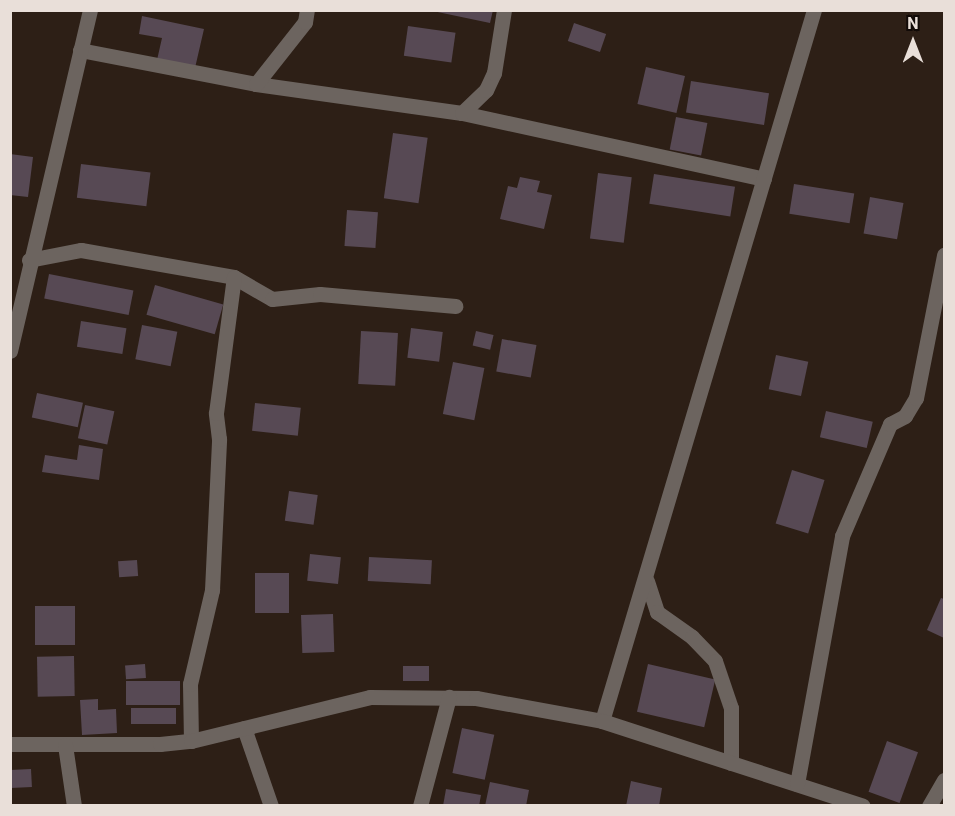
<!DOCTYPE html>
<style>
body{margin:0}
#map{position:relative;width:955px;height:816px;overflow:hidden;background:#2d1f16;font-family:Roboto,sans-serif}
div>[style]{position:absolute}
[style*='--x']{left:calc(var(--x)*1px);top:calc(var(--y)*1px);width:calc(var(--w)*1px);rotate:calc(var(--a)*1deg)}
.building>*{inset:0;background:#574954;transform-origin:0 0}
.street>*{height:15px;margin:-7.5px;padding:0 7.5px;transform-origin:7.5px;border-radius:7.5px;background:#6c645f}
span{translate:-50% -50%;white-space:nowrap;text-align:center;line-height:1.15;-webkit-text-stroke:6px #110a07;paint-order:stroke}
.frame{position:absolute;inset:0;border:12px solid #e9dfd9;pointer-events:none}
.north{position:absolute;left:883px;top:12px;width:60px;height:60px;-webkit-text-stroke:4px #110a07;paint-order:stroke;rotate:0deg;font-size:16px;font-weight:700;line-height:24px;text-align:center;color:#e9dfd9}
.north::after{content:'';display:block;margin:auto;width:21px;height:27px;background:#e9dfd9;clip-path:polygon(50% 0,100% 100%,50% 72%,0 100%)}
</style>
<div id="map">
<div class="building">
<div style="clip-path:polygon(428px 10px,493px 10px,490px 23px)"></div>
<div style="clip-path:polygon(142px 16px,204px 29px,195px 68px,157px 60px,162px 38px,139px 34px)"></div>
<div style="left:574px;top:23px;width:34px;height:19px;rotate:19deg"></div>
<div style="left:408px;top:26px;width:48px;height:30px;rotate:8deg"></div>
<div style="left:646px;top:67px;width:40px;height:38px;rotate:13deg"></div>
<div style="left:691px;top:81px;width:79px;height:32px;rotate:9deg"></div>
<div style="left:676px;top:117px;width:32px;height:33px;rotate:11deg"></div>
<div style="left:393px;top:133px;width:35px;height:66px;rotate:8deg"></div>
<div style="clip-path:polygon(10px 154px,33px 157px,28px 197px,10px 195px)"></div>
<div style="left:81px;top:164px;width:70px;height:34px;rotate:7deg"></div>
<div style="left:598px;top:173px;width:34px;height:66px;rotate:7deg"></div>
<div style="left:654px;top:174px;width:82px;height:30px;rotate:9deg"></div>
<div style="clip-path:polygon(520px 177px,540px 181px,537px 192px,552px 195px,544px 229px,500px 219px,508px 186px,517px 188px)"></div>
<div style="left:794px;top:184px;width:61px;height:30px;rotate:9deg"></div>
<div style="left:870px;top:197px;width:34px;height:37px;rotate:10deg"></div>
<div style="left:347px;top:210px;width:31px;height:36px;rotate:4deg"></div>
<div style="left:49px;top:274px;width:86px;height:25px;rotate:11deg"></div>
<div style="left:155px;top:285px;width:71px;height:31px;rotate:16deg"></div>
<div style="left:81px;top:321px;width:46px;height:26px;rotate:9deg"></div>
<div style="left:142px;top:325px;width:36px;height:35px;rotate:11deg"></div>
<div style="left:411px;top:328px;width:32px;height:30px;rotate:7deg"></div>
<div style="left:361px;top:331px;width:37px;height:53px;rotate:3deg"></div>
<div style="left:476px;top:331px;width:18px;height:15px;rotate:13deg"></div>
<div style="left:502px;top:339px;width:35px;height:33px;rotate:10deg"></div>
<div style="left:776px;top:355px;width:33px;height:35px;rotate:12deg"></div>
<div style="left:453px;top:362px;width:32px;height:53px;rotate:11deg"></div>
<div style="left:37px;top:393px;width:47px;height:25px;rotate:12deg"></div>
<div style="left:255px;top:403px;width:46px;height:28px;rotate:6deg"></div>
<div style="left:85px;top:405px;width:30px;height:34px;rotate:12deg"></div>
<div style="left:826px;top:411px;width:48px;height:27px;rotate:13deg"></div>
<div style="clip-path:polygon(79px 445px,103px 449px,99px 480px,42px 472px,45px 455px,77px 460px)"></div>
<div style="left:792px;top:470px;width:34px;height:56px;rotate:17deg"></div>
<div style="left:289px;top:491px;width:29px;height:30px;rotate:8deg"></div>
<div style="left:310px;top:554px;width:31px;height:27px;rotate:6deg"></div>
<div style="left:369px;top:557px;width:63px;height:24px;rotate:3deg"></div>
<div style="left:137px;top:560px;width:16px;height:19px;rotate:86deg"></div>
<div style="left:255px;top:573px;width:34px;height:40px"></div>
<div style="clip-path:polygon(941px 598px,944px 599px,944px 638px,927px 630px)"></div>
<div style="left:75px;top:606px;width:39px;height:40px;rotate:90deg"></div>
<div style="left:333px;top:614px;width:38px;height:32px;rotate:88deg"></div>
<div style="left:74px;top:656px;width:40px;height:37px;rotate:89deg"></div>
<div style="left:145px;top:664px;width:14px;height:20px;rotate:86deg"></div>
<div style="left:648px;top:664px;width:69px;height:49px;rotate:13deg"></div>
<div style="left:403px;top:666px;width:26px;height:15px"></div>
<div style="left:180px;top:681px;width:24px;height:54px;rotate:90deg"></div>
<div style="clip-path:polygon(98px 699px,98px 710px,116px 709px,117px 733px,82px 735px,80px 700px)"></div>
<div style="left:176px;top:708px;width:16px;height:45px;rotate:90deg"></div>
<div style="left:462px;top:728px;width:33px;height:46px;rotate:12deg"></div>
<div style="left:887px;top:741px;width:33px;height:54px;rotate:20deg"></div>
<div style="left:31px;top:769px;width:18px;height:21px;rotate:87deg"></div>
<div style="clip-path:polygon(631px 781px,662px 788px,659px 806px,626px 806px)"></div>
<div style="clip-path:polygon(490px 782px,529px 790px,526px 806px,485px 806px)"></div>
<div style="clip-path:polygon(446px 789px,481px 795px,479px 806px,443px 806px)"></div>
</div>
<div class="street">
<div style="--x:80;--y:50;--w:179;--a:10.9"></div>
<div style="--x:256;--y:84;--w:208;--a:8"></div>
<div style="--x:462;--y:113;--w:309;--a:12.3"></div>
<div style="--x:256;--y:84;--w:79;--a:-51.7"></div>
<div style="--x:305;--y:22;--w:12;--a:-81"></div>
<div style="--x:462;--y:113;--w:33;--a:-44"></div>
<div style="--x:486;--y:90;--w:19;--a:-65"></div>
<div style="--x:494;--y:73;--w:64;--a:-81"></div>
<div style="--x:29;--y:260;--w:53;--a:-10.9"></div>
<div style="--x:81;--y:250;--w:155;--a:10"></div>
<div style="--x:234;--y:277;--w:44;--a:30.1"></div>
<div style="--x:272;--y:299;--w:48;--a:-5.9"></div>
<div style="--x:320;--y:294;--w:136;--a:5.1"></div>
<div style="--x:10;--y:351;--w:350;--a:-76.8"></div>
<div style="--x:647;--y:581;--w:33;--a:72"></div>
<div style="--x:657;--y:612;--w:43;--a:35.5"></div>
<div style="--x:692;--y:637;--w:33;--a:46"></div>
<div style="--x:715;--y:661;--w:50;--a:71.2"></div>
<div style="--x:731;--y:708;--w:55;--a:90"></div>
<div style="--x:602;--y:721;--w:742;--a:-73.4"></div>
<div style="--x:244;--y:728;--w:83;--a:70.9"></div>
<div style="--x:191;--y:741;--w:57;--a:-91"></div>
<div style="--x:190;--y:684;--w:97;--a:-76.8"></div>
<div style="--x:212;--y:590;--w:151;--a:-87.3"></div>
<div style="--x:219;--y:439;--w:26;--a:-97"></div>
<div style="--x:216;--y:413;--w:137;--a:-82.5"></div>
<div style="--x:10;--y:744;--w:150;--a:0"></div>
<div style="--x:160;--y:744;--w:31;--a:-6"></div>
<div style="--x:191;--y:741;--w:184;--a:-13.8"></div>
<div style="--x:370;--y:697;--w:106;--a:0.5"></div>
<div style="--x:476;--y:698;--w:128;--a:10.3"></div>
<div style="--x:602;--y:721;--w:274;--a:18"></div>
<div style="--x:65;--y:745;--w:62;--a:81.6"></div>
<div style="--x:797;--y:784;--w:252;--a:-79.7"></div>
<div style="--x:842;--y:536;--w:122;--a:-66.8"></div>
<div style="--x:890;--y:424;--w:17;--a:-28"></div>
<div style="--x:905;--y:416;--w:21;--a:-59"></div>
<div style="--x:916;--y:398;--w:146;--a:-78.9"></div>
<div style="--x:420;--y:806;--w:113;--a:-75.1"></div>
<div style="--x:929;--y:806;--w:30;--a:-60"></div>
</div>
<div class="frame"></div>
<div class="north">N</div>
</div>
